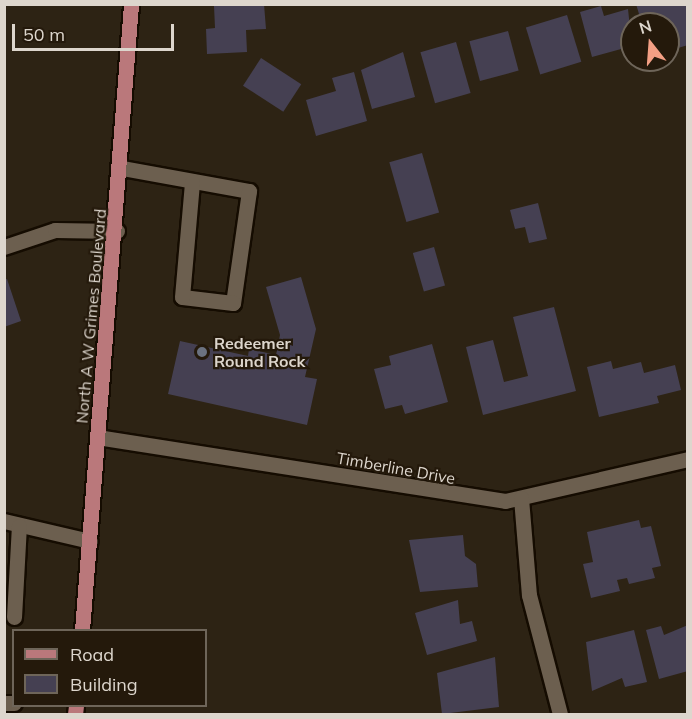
<!DOCTYPE html>
<style>
body{margin:0}
#map{position:relative;width:692px;height:719px;overflow:hidden;background:#2d2314;font-family:Mulish,sans-serif}
div>[style]{position:absolute}
[style*='--x']{left:calc(var(--x)*1px);top:calc(var(--y)*1px);width:calc(var(--w)*1px);rotate:calc(var(--a)*1deg)}
.building>*{inset:0;background:#454052;transform-origin:0 0}
.roads{filter:drop-shadow(2px 0 #150c01) drop-shadow(-2px 0 #150c01) drop-shadow(0 2px #150c01) drop-shadow(0 -2px #150c01)}
.minor>*{height:15px;margin:-7.5px;padding:0 7.5px;transform-origin:7.5px;border-radius:7.5px;background:#6c5f4f}
.major>*{height:15px;margin:-7.5px;padding:0 7.5px;transform-origin:7.5px;border-radius:7.5px;background:#ba787b}
.dots>*{width:16px;height:16px;translate:-50% -50%;box-sizing:border-box;border:3px solid #24190b;border-radius:50%}
span{translate:-50% -50%;white-space:nowrap;text-align:center;line-height:1.15;-webkit-text-stroke:4.5px #24190b;paint-order:stroke}
.street-label{font-size:16px;color:#ddd6cd}
.poi-label{font-size:16px;color:#ddd6cd;font-weight:700}
.left{translate:0 -50%;text-align:left}
.frame{position:absolute;inset:0;border:6px solid #ddd6cd;pointer-events:none}
.legend{position:absolute;left:12px;top:629px;width:195px;height:78px;box-sizing:border-box;background:#24190b;border:2px solid #6e6559;margin:0;padding:8px 10px;list-style:none;font-size:18px;color:#ddd6cd}
.legend li{display:flex;align-items:center;gap:12px;height:30px}
.legend b{width:30px;border:2px solid #6e6559}
.north{position:absolute;left:620px;top:12px;width:60px;height:60px;box-sizing:border-box;background:#24190b;border:2px solid #6e6559;border-radius:50%;rotate:343deg;font-size:16px;font-weight:700;line-height:24px;text-align:center;color:#ddd6cd}
.north::after{content:'';display:block;margin:auto;width:21px;height:27px;background:#f39f84;clip-path:polygon(50% 0,100% 100%,50% 72%,0 100%)}
.scale{position:absolute;left:12px;top:24px;width:162px;height:27px;box-sizing:border-box;border:3px solid #ddd6cd;border-top:0;padding-left:8px;font-size:18px;line-height:21px;white-space:nowrap;color:#ddd6cd;-webkit-text-stroke:4px #24190b;paint-order:stroke}
</style>
<div id="map">
<div class="building">
<div style="clip-path:polygon(264px 4px,266px 29px,246px 30px,247px 52px,207px 54px,206px 29px,215px 28px,214px 6px)"></div>
<div style="clip-path:polygon(636px 4px,688px 4px,688px 45px,668px 51px,668px 24px,642px 24px)"></div>
<div style="clip-path:polygon(601px 6px,604px 16px,628px 9px,632px 46px,592px 57px,580px 12px)"></div>
<div style="left:567px;top:15px;width:49px;height:43px;rotate:73deg"></div>
<div style="left:508px;top:31px;width:41px;height:40px;rotate:75deg"></div>
<div style="left:456px;top:42px;width:53px;height:37px;rotate:74deg"></div>
<div style="clip-path:polygon(403px 52px,415px 97px,372px 109px,361px 70px)"></div>
<div style="left:261px;top:58px;width:48px;height:33px;rotate:33deg"></div>
<div style="clip-path:polygon(354px 72px,367px 121px,316px 136px,306px 100px,336px 91px,332px 78px)"></div>
<div style="left:422px;top:153px;width:62px;height:34px;rotate:74deg"></div>
<div style="clip-path:polygon(538px 203px,547px 239px,529px 243px,525px 227px,515px 229px,510px 210px)"></div>
<div style="left:434px;top:247px;width:40px;height:22px;rotate:74deg"></div>
<div style="clip-path:polygon(301px 277px,316px 329px,305px 377px,317px 379px,307px 425px,168px 394px,180px 341px,248px 356px,249px 349px,276px 355px,280px 335px,266px 287px)"></div>
<div style="clip-path:polygon(7px 279px,21px 321px,4px 327px,4px 280px)"></div>
<div style="clip-path:polygon(554px 307px,576px 391px,483px 415px,466px 347px,493px 340px,504px 382px,528px 376px,513px 317px)"></div>
<div style="clip-path:polygon(432px 344px,448px 402px,405px 414px,402px 405px,385px 409px,374px 369px,391px 365px,389px 356px)"></div>
<div style="clip-path:polygon(611px 361px,613px 369px,641px 362px,644px 373px,675px 365px,681px 390px,657px 396px,659px 403px,599px 417px,587px 367px)"></div>
<div style="clip-path:polygon(639px 520px,641px 528px,651px 526px,661px 566px,652px 568px,655px 578px,629px 584px,627px 578px,617px 580px,620px 591px,591px 598px,583px 564px,593px 562px,587px 532px)"></div>
<div style="clip-path:polygon(463px 535px,465px 556px,476px 564px,478px 587px,420px 592px,409px 540px)"></div>
<div style="clip-path:polygon(458px 600px,460px 624px,472px 621px,477px 641px,427px 655px,415px 613px)"></div>
<div style="clip-path:polygon(688px 625px,688px 671px,659px 679px,646px 630px,661px 626px,664px 635px)"></div>
<div style="clip-path:polygon(634px 630px,647px 682px,625px 687px,622px 678px,592px 691px,586px 642px)"></div>
<div style="clip-path:polygon(495px 657px,499px 707px,442px 714px,437px 673px)"></div>
</div>
<div class="roads">
<div class="minor">
<div style="--x:122;--y:168;--w:129;--a:10.3"></div>
<div style="--x:249;--y:191;--w:113;--a:98.1"></div>
<div style="--x:233;--y:303;--w:51;--a:-173.3"></div>
<div style="--x:182;--y:297;--w:115;--a:-85"></div>
<div style="--x:4;--y:247;--w:54;--a:-18.4"></div>
<div style="--x:55;--y:230;--w:62;--a:0.9"></div>
<div style="--x:97;--y:437;--w:413;--a:8.9"></div>
<div style="--x:505;--y:501;--w:188;--a:-12.9"></div>
<div style="--x:521;--y:498;--w:97;--a:85.3"></div>
<div style="--x:529;--y:595;--w:123;--a:75.4"></div>
<div style="--x:4;--y:521;--w:88;--a:13.1"></div>
<div style="--x:14;--y:617;--w:91;--a:-86.9"></div>
<div style="--x:4;--y:703;--w:10;--a:0"></div>
</div>
<div class="major">
<div style="--x:82;--y:630;--w:628;--a:-85.52"></div>
<div style="--x:75;--y:714;--w:8;--a:-83"></div>
</div>
</div>
<div class="dots">
<div style="left:202px;top:352px;background:#6b7280"></div>
</div>
<div class="street-label">
<span style="left:91px;top:316px;rotate:-85deg">North A W Grimes Boulevard</span>
<span style="left:396px;top:468px;rotate:10deg">Timberline Drive</span>
</div>
<div class="poi-label">
<span class="left" style="left:214px;top:352px">Redeemer<br>Round Rock</span>
</div>
<div class="frame"></div>
<ul class="legend">
<li><b style="height:8px;background:#ba787b"></b>Road</li>
<li><b style="height:16px;background:#454052"></b>Building</li>
</ul>
<div class="north">N</div>
<div class="scale">50 m</div>
</div>
